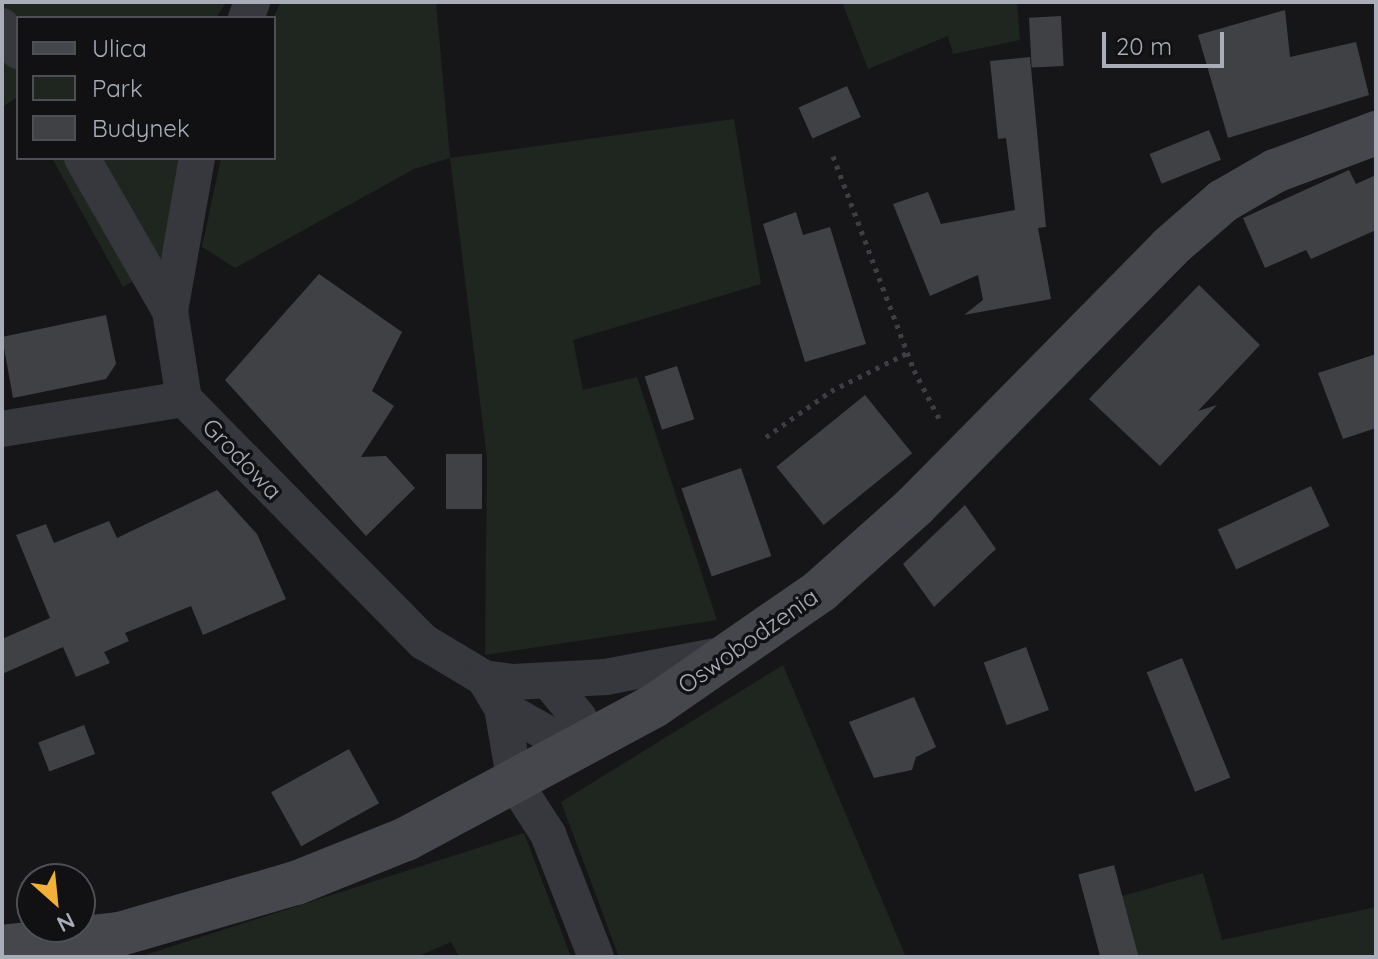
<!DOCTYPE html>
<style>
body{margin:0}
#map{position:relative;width:1378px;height:959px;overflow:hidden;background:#161618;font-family:Quicksand,sans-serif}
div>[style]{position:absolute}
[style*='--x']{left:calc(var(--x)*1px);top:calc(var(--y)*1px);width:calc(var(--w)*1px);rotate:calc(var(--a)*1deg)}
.green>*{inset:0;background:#1e261f}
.building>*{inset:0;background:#404145;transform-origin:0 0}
.path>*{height:5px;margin-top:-2.5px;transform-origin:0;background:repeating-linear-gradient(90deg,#3d3f44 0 4px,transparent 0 10px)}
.street>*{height:36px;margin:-18px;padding:0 18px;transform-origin:18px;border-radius:18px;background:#37383d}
.secondary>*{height:44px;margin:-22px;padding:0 22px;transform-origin:22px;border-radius:22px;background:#45474d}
span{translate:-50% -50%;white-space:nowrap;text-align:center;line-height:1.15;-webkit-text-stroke:7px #111113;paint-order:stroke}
.street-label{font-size:24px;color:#a8adb8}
.frame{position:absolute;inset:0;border:4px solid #a8adb8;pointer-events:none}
.legend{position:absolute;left:16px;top:16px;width:260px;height:144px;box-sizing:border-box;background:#111113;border:2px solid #4d4f55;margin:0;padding:10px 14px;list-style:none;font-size:24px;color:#a8adb8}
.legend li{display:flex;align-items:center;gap:16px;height:40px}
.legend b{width:40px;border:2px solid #4d4f55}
.north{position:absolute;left:16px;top:863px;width:80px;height:80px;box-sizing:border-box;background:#111113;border:2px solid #4d4f55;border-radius:50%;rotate:153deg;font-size:22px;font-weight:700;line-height:32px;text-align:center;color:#a8adb8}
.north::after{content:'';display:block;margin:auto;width:28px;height:36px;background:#f2b134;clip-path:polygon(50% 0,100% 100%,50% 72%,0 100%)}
.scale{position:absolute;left:1102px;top:32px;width:122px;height:36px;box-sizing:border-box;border:4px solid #a8adb8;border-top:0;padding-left:10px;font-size:24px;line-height:28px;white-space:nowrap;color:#a8adb8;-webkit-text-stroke:6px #111113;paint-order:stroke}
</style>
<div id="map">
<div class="green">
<div style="clip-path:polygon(2px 2px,226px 2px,216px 18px,18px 18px,18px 97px,2px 107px)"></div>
<div style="clip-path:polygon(281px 2px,436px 2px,450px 158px,734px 119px,761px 284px,573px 340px,583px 390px,637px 377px,717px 620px,485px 655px,487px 458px,450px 158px,414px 169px,235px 268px,202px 247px,221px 158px,274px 158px,273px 18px)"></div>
<div style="clip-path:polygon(842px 2px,1017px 2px,1020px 40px,953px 54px,948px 36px,868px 69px)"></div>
<div style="clip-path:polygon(52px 158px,182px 158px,159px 267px,123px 287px)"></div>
<div style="clip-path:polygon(783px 665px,906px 957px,619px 957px,561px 802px)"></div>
<div style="clip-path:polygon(524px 833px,571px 957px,459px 957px,451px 942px,416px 957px,139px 957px)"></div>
<div style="clip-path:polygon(1203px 873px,1222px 940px,1376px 907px,1376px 957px,1138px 957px,1122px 896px)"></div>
</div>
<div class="building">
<div style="clip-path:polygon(1285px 10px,1290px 57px,1356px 42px,1369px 95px,1228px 138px,1198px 35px)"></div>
<div style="left:1061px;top:16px;width:50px;height:32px;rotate:87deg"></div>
<div style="clip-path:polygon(1030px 57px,1046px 227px,1038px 228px,1051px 299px,964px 315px,983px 300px,978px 275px,930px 296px,893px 204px,928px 192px,941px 224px,1015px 210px,1006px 138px,998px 139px,990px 61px)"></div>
<div style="left:847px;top:86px;width:34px;height:53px;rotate:66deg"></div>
<div style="left:1209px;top:130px;width:32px;height:64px;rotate:68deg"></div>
<div style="clip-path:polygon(1349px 170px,1356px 184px,1376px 175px,1376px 230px,1311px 259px,1306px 250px,1265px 268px,1243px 218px)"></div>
<div style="clip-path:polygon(796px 212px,803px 235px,830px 227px,866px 344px,805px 362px,763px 224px)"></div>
<div style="clip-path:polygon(319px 274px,402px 332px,372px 391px,394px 406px,361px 457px,386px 456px,415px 488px,366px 536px,225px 380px)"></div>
<div style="clip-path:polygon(1199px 285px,1260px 345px,1198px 411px,1217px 405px,1160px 466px,1089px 399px)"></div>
<div style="clip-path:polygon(106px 315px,116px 364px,106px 379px,13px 398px,2px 337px)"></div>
<div style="clip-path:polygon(1376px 354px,1376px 428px,1343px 439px,1318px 373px)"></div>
<div style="left:677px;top:366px;width:56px;height:34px;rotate:72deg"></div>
<div style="left:865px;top:395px;width:75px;height:114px;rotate:51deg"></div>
<div style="left:446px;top:454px;width:36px;height:55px"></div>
<div style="left:741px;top:468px;width:93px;height:63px;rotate:71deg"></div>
<div style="left:1311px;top:486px;width:44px;height:103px;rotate:65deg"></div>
<div style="clip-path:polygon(217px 490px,257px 534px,286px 599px,203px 635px,191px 606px,125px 633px,129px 641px,104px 652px,110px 663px,76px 677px,63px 647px,2px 674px,2px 639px,50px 618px,16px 535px,46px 524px,54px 543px,109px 521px,117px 538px)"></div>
<div style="clip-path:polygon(965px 505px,996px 549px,934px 607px,903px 564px)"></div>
<div style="left:1026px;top:647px;width:67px;height:45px;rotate:70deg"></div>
<div style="left:1182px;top:658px;width:129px;height:38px;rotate:68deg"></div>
<div style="clip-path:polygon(914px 697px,936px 747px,916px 757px,912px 770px,874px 778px,849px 722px)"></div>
<div style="left:84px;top:725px;width:31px;height:49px;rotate:69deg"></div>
<div style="left:349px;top:749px;width:62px;height:89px;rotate:61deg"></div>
<div style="left:1114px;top:865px;width:95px;height:37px;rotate:75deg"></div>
</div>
<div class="path">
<div style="--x:833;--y:156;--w:229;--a:69.3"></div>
<div style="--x:914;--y:370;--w:59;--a:62.6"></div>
<div style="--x:766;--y:437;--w:80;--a:-35.3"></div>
<div style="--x:831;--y:391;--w:85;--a:-26.6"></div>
</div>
<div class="street">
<div style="--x:246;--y:18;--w:17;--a:-69"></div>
<div style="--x:2;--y:26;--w:30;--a:57"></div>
<div style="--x:82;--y:158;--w:177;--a:60.1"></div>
<div style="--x:197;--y:158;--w:155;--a:100"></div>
<div style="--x:170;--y:311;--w:89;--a:81"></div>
<div style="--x:184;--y:399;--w:342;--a:45.4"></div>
<div style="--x:424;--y:642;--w:70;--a:31"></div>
<div style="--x:484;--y:678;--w:29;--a:8"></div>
<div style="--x:513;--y:682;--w:93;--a:-3.1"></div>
<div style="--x:606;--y:677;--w:121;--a:-10.9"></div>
<div style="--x:2;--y:429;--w:184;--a:-9.4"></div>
<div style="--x:484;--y:678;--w:35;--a:59"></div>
<div style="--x:502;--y:708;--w:76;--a:80.2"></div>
<div style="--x:515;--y:783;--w:61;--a:57.1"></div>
<div style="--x:548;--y:834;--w:132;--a:68.7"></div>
<div style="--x:502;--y:708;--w:86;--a:29.2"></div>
<div style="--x:577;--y:750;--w:14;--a:-54"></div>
<div style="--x:585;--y:739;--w:22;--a:-106"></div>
<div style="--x:579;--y:718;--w:44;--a:-129.5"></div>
</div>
<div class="secondary">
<div style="--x:2;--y:947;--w:119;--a:-6.3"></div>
<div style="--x:120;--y:934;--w:183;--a:-16.2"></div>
<div style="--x:296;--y:883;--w:118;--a:-21.8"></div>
<div style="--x:406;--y:839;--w:281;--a:-28.2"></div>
<div style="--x:654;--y:706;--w:202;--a:-34.7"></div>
<div style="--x:820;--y:591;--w:127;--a:-41.8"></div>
<div style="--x:915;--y:506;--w:363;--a:-45.4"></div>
<div style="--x:1170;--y:247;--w:70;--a:-41"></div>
<div style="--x:1223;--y:201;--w:60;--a:-30"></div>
<div style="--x:1275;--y:171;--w:108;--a:-20.6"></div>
</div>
<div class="street-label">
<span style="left:242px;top:459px;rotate:46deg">Grodowa</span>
<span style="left:748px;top:641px;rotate:-35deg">Oswobodzenia</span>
</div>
<div class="frame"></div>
<ul class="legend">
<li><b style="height:10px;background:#45474d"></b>Ulica</li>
<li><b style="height:22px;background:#1e261f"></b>Park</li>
<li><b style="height:22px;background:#404145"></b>Budynek</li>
</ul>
<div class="north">N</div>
<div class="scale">20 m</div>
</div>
